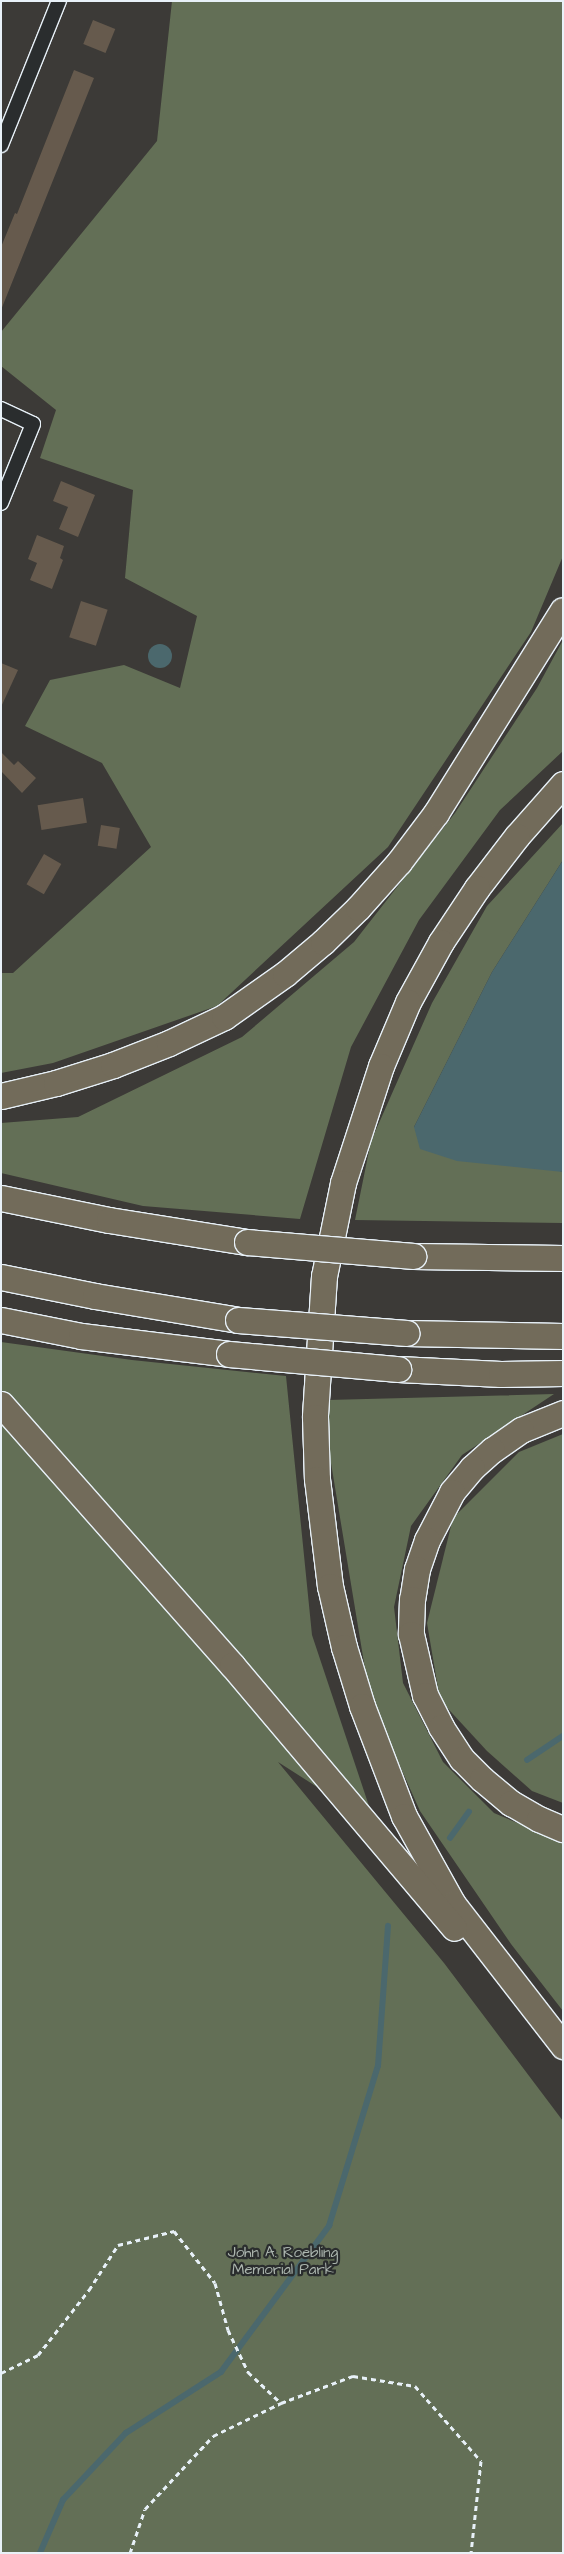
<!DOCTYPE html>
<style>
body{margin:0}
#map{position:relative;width:564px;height:2554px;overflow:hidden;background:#3c3a37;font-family:"Architects Daughter",sans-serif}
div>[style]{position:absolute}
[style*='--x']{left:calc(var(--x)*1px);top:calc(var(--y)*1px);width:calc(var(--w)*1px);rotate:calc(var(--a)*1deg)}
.green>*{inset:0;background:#636f56}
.water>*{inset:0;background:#4b686d}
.round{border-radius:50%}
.stream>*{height:5.5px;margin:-2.75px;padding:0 2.75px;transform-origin:2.75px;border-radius:2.75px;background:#4b686d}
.building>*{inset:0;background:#665a4d;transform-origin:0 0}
.path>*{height:3px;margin-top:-1.5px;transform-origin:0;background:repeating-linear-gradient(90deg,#e8f1f8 0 5px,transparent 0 9px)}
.roads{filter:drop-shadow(1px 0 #e8f1f8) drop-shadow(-1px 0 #e8f1f8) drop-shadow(0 1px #e8f1f8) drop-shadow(0 -1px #e8f1f8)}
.street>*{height:14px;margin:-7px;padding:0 7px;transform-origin:7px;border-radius:7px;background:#2a2d2e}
.highway>*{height:25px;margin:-12.5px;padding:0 12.5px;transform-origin:12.5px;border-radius:12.5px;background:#726b5a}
.bridges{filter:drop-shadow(1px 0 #e8f1f8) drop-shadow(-1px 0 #e8f1f8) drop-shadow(0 1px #e8f1f8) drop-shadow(0 -1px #e8f1f8)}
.highway-bridge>*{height:25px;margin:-12.5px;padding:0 12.5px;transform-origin:12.5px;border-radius:12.5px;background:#726b5a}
span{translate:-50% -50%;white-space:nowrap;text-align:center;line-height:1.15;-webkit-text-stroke:4.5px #2a2d2e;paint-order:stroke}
.park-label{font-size:15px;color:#acb6af}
.frame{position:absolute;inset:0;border:2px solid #e8f1f8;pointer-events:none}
</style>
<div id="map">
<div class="green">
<div style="clip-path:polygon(172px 1px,563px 1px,563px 556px,531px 632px,388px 847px,217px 1006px,53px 1063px,1px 1073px,1px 973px,13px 973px,151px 847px,102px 763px,25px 726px,50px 680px,124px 665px,180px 688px,197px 616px,125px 578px,133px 490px,40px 458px,56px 410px,1px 366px,1px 332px,157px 141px)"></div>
<div style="clip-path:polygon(563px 640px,563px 751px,500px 810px,419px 920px,351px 1047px,300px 1219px,143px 1206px,1px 1173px,1px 1123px,78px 1117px,242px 1037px,354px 942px,455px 813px,537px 688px)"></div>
<div style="clip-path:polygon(563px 823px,563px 860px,492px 972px,414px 1127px,563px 1172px,563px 1223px,355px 1220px,371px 1141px,432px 1003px,487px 906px)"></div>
<div style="clip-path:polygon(1px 1342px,132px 1360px,286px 1376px,312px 1635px,375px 1824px,278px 1762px,444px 1963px,563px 2121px,563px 2553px,1px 2553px)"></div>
<div style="clip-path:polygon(554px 1394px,462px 1455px,411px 1526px,394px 1607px,403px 1683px,443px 1762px,494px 1813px,563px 1842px,563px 2011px,511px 1944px,420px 1811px,370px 1699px,330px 1457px,328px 1400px)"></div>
<div style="clip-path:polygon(563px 1434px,563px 1803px,532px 1791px,487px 1751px,440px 1700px,427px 1623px,453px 1518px,519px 1452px)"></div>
</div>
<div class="water">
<div class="round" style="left:148px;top:644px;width:24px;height:24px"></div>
<div style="clip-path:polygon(563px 860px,563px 1172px,457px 1161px,420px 1149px,414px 1127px,492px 972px)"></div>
</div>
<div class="stream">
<div style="--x:527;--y:1760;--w:43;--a:-33.7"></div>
<div style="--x:450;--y:1838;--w:32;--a:-54"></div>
<div style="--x:40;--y:2553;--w:58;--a:-66.5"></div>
<div style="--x:63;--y:2500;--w:92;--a:-46.8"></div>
<div style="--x:126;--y:2433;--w:113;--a:-32.7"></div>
<div style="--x:221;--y:2372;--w:182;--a:-53.5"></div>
<div style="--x:329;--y:2226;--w:167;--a:-73"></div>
<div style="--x:378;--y:2066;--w:140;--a:-85.9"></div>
</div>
<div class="building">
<div style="left:93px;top:20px;width:24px;height:26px;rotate:22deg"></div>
<div style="clip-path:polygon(74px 70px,94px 78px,1px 310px,1px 247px,15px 213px,17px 214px)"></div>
<div style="clip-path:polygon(61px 481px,95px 495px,78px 537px,59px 529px,68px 507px,53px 501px)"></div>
<div style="clip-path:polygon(37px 535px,64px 546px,60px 558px,63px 560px,52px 589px,30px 580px,37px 563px,28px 559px)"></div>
<div style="left:81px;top:601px;width:28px;height:38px;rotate:18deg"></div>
<div style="clip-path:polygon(1px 663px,18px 670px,1px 707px)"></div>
<div style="clip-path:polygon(1px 752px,14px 765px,18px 761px,36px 778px,22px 793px,1px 771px)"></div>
<div style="left:83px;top:798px;width:25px;height:46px;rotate:81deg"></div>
<div style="left:101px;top:825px;width:19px;height:21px;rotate:9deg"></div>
<div style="left:44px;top:854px;width:20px;height:35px;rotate:30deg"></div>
</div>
<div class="path">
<div style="--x:1;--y:2373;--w:41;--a:-25.9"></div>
<div style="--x:38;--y:2355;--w:83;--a:-51.9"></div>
<div style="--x:89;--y:2290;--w:54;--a:-57.2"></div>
<div style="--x:118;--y:2245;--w:58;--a:-14"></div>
<div style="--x:174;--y:2231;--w:66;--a:51.7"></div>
<div style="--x:215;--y:2283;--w:49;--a:74.5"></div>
<div style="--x:228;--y:2330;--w:47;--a:64.5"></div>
<div style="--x:248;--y:2372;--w:45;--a:43.2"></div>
<div style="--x:281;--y:2403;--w:77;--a:-20.6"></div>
<div style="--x:353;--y:2376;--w:63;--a:9.2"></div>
<div style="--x:415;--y:2386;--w:100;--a:48.7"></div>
<div style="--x:481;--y:2461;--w:93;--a:96.2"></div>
<div style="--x:130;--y:2553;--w:46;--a:-71.2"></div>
<div style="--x:145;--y:2509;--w:100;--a:-47"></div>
<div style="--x:213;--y:2436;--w:76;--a:-25.9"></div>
</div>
<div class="roads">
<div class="street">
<div style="--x:1;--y:145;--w:155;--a:-68.1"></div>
<div style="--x:1;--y:409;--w:35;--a:25"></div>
<div style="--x:33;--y:424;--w:85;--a:112.1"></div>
</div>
<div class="highway">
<div style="--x:563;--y:784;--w:69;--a:131.5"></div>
<div style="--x:517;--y:836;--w:66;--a:127.6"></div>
<div style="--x:477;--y:888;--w:65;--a:123.7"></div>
<div style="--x:441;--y:942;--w:68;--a:118.8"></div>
<div style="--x:408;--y:1002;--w:69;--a:112.9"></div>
<div style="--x:381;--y:1066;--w:123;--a:108"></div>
<div style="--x:343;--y:1183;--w:95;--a:101.5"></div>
<div style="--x:324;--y:1276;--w:141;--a:93.7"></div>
<div style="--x:315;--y:1417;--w:62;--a:88.2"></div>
<div style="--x:317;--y:1479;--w:108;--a:83.1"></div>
<div style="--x:330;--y:1586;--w:63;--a:77.1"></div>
<div style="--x:344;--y:1647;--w:62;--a:73"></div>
<div style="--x:362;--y:1706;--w:118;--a:69.1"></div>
<div style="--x:404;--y:1816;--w:101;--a:60.9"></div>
<div style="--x:453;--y:1904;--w:180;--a:52.2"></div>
<div style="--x:1;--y:1096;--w:57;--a:-13.3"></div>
<div style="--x:56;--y:1083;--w:60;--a:-17.5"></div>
<div style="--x:113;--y:1065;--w:60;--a:-21.4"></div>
<div style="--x:169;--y:1043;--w:61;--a:-25.3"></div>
<div style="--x:224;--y:1017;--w:75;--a:-35.2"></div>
<div style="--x:285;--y:974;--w:50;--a:-40.1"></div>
<div style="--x:323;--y:942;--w:49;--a:-44.2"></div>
<div style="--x:358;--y:908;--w:62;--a:-48.3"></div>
<div style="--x:399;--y:862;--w:61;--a:-52.9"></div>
<div style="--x:436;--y:813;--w:239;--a:-58"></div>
<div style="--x:1;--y:1198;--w:110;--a:11.5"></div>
<div style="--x:109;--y:1220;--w:140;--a:9.1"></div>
<div style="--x:413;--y:1256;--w:150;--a:0.8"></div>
<div style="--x:1;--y:1277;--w:96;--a:11.4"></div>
<div style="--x:95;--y:1296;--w:145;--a:9.5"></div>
<div style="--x:1;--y:1320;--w:82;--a:11.3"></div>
<div style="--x:81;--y:1336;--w:149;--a:6.9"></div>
<div style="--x:406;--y:1333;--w:157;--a:1.1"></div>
<div style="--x:398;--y:1369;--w:103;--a:2.8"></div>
<div style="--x:501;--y:1374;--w:62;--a:-0.9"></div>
<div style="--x:1;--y:1404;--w:349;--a:48.5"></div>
<div style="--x:232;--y:1665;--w:344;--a:49.8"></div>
<div style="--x:563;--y:1413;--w:45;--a:158"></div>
<div style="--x:521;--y:1430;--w:35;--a:145"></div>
<div style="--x:492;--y:1450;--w:27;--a:138"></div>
<div style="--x:472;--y:1468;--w:31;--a:130"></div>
<div style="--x:452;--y:1492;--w:54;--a:117.5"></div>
<div style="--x:427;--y:1540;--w:31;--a:109"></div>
<div style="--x:417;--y:1569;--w:30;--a:99"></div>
<div style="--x:412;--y:1599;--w:35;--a:92"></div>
<div style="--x:411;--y:1634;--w:63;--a:77.1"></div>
<div style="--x:425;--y:1695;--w:36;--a:63"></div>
<div style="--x:441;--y:1727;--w:38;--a:57"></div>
<div style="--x:462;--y:1759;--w:28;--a:45"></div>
<div style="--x:482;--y:1779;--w:38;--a:40"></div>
<div style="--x:511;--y:1803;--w:32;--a:30"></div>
<div style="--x:539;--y:1819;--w:26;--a:23"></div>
</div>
</div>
<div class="bridges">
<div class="highway-bridge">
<div style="--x:247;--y:1242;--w:167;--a:4.8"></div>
<div style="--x:238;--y:1320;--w:169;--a:4.4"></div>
<div style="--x:229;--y:1354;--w:170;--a:5.1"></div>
</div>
</div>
<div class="park-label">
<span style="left:283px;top:2261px">John A. Roebling<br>Memorial Park</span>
</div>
<div class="frame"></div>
</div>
